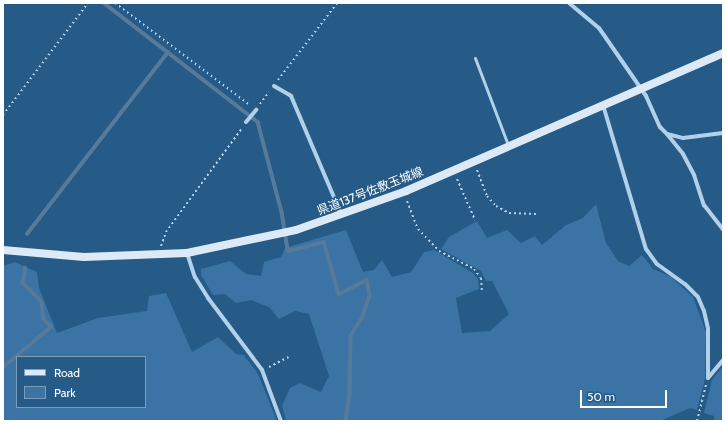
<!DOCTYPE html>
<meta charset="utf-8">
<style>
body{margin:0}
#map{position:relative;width:726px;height:424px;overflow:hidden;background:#265a87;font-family:Cabin,"Noto Sans JP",sans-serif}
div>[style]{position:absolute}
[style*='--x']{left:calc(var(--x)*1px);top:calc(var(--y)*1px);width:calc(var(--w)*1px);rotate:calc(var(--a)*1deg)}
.green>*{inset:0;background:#3a73a4}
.stream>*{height:3.5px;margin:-1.75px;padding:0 1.75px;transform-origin:1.75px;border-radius:1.75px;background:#567a9a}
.path>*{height:2px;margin-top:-1px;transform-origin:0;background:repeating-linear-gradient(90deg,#b1d0e9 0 2px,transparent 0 5px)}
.service>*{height:3px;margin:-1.5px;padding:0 1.5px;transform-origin:1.5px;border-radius:1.5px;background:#b1d0e9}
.minor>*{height:4px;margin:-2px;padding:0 2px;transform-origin:2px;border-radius:2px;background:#b1d0e9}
.secondary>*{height:8px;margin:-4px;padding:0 4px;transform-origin:4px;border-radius:4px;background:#dceaf7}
span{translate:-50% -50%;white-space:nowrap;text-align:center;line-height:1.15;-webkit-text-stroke:3px #265a87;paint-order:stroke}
.street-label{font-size:12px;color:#fff}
.frame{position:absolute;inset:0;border:4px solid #fff;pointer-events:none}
.legend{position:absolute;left:16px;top:356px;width:130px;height:52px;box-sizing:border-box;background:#265a87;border:1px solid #7d9cb7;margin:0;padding:5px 7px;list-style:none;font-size:12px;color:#fff}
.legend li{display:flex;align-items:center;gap:8px;height:20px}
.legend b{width:20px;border:1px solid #7d9cb7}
.scale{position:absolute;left:580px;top:390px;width:87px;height:18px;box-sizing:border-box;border:2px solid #fff;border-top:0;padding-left:5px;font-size:12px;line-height:14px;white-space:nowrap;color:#fff;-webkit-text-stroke:3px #265a87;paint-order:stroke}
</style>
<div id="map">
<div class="green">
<div style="clip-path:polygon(596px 204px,606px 243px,618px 261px,629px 266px,642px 255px,653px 269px,671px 277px,693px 297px,706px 332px,705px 379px,697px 410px,690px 408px,660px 421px,286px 421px,282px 406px,290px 388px,300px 383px,321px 392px,329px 376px,309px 314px,295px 311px,279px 319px,269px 307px,251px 300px,236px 303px,225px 294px,213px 295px,201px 275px,201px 269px,230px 261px,246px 274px,261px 276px,264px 262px,281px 257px,285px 248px,346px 230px,363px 272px,374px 270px,382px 260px,392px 277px,411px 272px,424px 252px,434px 250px,473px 273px,478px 279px,479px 289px,456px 298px,462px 333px,490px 331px,509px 314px,492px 281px,486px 281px,481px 271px,441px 249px,449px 237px,477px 221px,487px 238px,507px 230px,521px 243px,535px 236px,542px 245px,566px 225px,583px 218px)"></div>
<div style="clip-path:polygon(evenodd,15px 262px,37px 272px,39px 288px,57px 333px,98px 318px,147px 311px,149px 296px,166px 293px,192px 352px,218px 337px,236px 354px,244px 355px,258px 374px,277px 421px,3px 421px,3px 266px,15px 262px,17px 357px,145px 357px,145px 407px,17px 407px,17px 357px)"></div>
<div style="clip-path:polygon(723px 366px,723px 421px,714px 421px,714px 416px,704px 413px,712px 380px)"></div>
</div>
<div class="stream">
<div style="--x:104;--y:3;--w:195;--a:37.7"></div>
<div style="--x:258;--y:122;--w:93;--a:75.1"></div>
<div style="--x:282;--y:212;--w:39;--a:81"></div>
<div style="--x:288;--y:251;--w:37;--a:-14"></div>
<div style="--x:324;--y:242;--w:54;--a:73.9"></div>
<div style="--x:339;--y:294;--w:31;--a:-27"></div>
<div style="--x:367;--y:280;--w:16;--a:79"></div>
<div style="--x:370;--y:296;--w:24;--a:109"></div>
<div style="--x:362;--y:319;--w:20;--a:123"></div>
<div style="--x:351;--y:336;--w:59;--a:91"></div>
<div style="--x:350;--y:395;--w:26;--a:99"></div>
<div style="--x:27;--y:234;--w:230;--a:-52.2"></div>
<div style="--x:3;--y:367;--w:62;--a:-39.8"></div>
<div style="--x:51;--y:327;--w:11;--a:-135"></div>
<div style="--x:43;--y:319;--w:16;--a:-94"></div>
<div style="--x:42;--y:303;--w:28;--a:-134"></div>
<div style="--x:23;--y:283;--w:15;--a:-82"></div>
</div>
<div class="path">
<div style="--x:115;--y:3;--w:169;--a:37.1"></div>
<div style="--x:278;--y:80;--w:97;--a:-52.5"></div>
<div style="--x:260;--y:104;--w:15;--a:-53"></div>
<div style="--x:3;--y:115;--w:141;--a:-52.8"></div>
<div style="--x:477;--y:170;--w:28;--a:69"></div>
<div style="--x:487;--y:196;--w:13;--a:48"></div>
<div style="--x:496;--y:206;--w:15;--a:28"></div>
<div style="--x:509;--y:213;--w:27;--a:2"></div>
<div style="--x:457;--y:179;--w:45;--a:66.3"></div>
<div style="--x:407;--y:201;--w:30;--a:69"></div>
<div style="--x:418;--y:229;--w:30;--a:46"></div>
<div style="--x:439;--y:251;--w:39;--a:27"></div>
<div style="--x:474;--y:269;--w:11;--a:52"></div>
<div style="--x:481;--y:278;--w:13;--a:86"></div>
<div style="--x:161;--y:246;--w:15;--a:-70"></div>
<div style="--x:166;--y:232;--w:129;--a:-53.8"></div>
<div style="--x:269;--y:367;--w:22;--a:-27"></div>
<div style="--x:697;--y:421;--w:37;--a:-76"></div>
</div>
<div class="service">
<div style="--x:475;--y:58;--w:93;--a:69.2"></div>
</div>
<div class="minor">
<div style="--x:569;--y:3;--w:39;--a:40"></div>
<div style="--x:599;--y:28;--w:83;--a:55.3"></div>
<div style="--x:646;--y:96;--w:34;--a:66"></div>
<div style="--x:660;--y:127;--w:10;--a:45"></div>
<div style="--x:667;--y:134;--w:16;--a:14"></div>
<div style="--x:683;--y:138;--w:40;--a:-7.1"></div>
<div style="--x:274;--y:86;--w:20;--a:30"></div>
<div style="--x:291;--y:96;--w:128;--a:67"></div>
<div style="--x:603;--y:105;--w:150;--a:73.4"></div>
<div style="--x:646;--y:249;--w:19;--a:54"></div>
<div style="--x:657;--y:264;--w:34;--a:36"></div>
<div style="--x:685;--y:284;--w:18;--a:45"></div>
<div style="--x:698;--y:297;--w:15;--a:67"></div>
<div style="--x:704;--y:311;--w:18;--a:77"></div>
<div style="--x:708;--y:329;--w:49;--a:90"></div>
<div style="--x:246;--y:122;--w:16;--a:-50"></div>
<div style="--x:667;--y:134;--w:26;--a:51"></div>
<div style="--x:683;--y:154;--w:24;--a:62"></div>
<div style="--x:694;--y:175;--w:32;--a:72"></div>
<div style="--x:704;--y:205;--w:31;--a:52"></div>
<div style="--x:187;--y:253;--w:25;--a:72"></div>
<div style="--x:195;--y:277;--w:25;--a:58"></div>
<div style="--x:208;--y:298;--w:90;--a:53.1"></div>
<div style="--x:262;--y:370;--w:54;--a:69.6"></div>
<div style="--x:708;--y:378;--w:23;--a:-50"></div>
</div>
<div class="secondary">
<div style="--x:3;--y:250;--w:81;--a:4.9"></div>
<div style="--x:84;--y:257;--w:103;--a:-2.2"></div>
<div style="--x:187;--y:253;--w:111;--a:-11.9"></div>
<div style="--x:296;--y:230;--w:117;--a:-19.5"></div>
<div style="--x:406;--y:191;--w:346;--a:-23.5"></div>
</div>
<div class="street-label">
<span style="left:370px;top:191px;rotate:-21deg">県道137号佐敷玉城線</span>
</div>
<div class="frame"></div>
<ul class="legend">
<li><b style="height:5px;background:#dceaf7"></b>Road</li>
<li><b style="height:11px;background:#3a73a4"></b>Park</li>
</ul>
<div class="scale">50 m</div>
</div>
